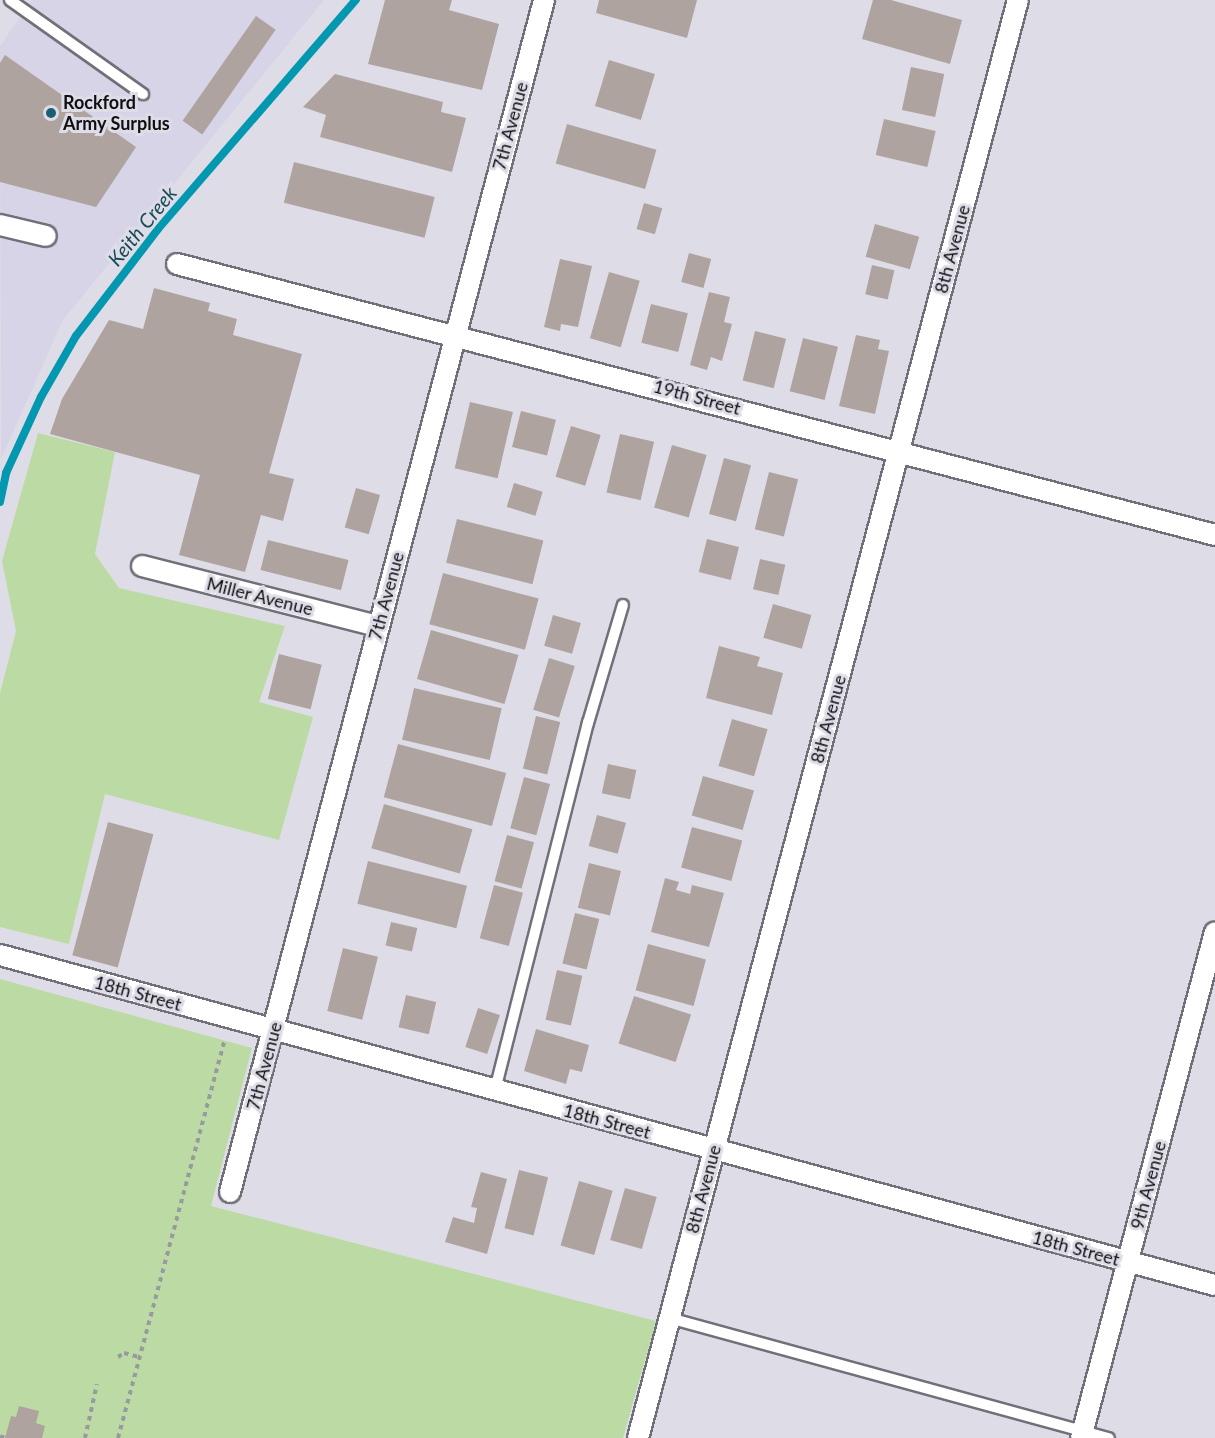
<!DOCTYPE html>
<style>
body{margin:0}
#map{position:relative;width:1215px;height:1438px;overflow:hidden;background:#dedde7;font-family:Lato,sans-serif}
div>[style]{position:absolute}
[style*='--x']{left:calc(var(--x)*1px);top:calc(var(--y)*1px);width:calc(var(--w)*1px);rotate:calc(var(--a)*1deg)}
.built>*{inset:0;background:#d6d4e6}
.green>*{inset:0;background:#bcdba4}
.stream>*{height:8px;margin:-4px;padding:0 4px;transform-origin:4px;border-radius:4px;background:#0398b0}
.building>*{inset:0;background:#aea39f;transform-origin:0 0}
.path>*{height:4px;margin-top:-2px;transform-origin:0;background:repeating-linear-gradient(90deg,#9999a0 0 4.5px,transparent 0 9px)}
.roads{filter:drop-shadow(2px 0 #717079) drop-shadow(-2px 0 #717079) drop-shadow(0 2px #717079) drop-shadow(0 -2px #717079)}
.service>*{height:10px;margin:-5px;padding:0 5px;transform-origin:5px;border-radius:5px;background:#fff}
.minor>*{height:20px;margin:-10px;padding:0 10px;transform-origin:10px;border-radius:10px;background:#fff}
.dots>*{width:16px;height:16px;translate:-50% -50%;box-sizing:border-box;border:3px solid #dedde7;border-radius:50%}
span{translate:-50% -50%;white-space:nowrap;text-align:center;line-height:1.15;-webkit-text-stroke:6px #dedde7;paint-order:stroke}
.poi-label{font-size:18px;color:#0f0f12;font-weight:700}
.left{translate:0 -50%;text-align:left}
.street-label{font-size:18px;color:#0f0f12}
.water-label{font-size:20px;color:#194b56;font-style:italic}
</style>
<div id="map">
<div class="built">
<div style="clip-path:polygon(32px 0,324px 0,63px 320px,1px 459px,0 46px)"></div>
</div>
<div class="green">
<div style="clip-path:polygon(38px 433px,115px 452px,95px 554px,119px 588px,285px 626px,259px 702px,313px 717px,279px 840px,105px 794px,69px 944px,0 927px,0 693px,16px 631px,2px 561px)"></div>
<div style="clip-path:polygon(0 979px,252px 1048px,211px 1206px,656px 1321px,623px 1438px,0 1438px)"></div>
</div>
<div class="stream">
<div style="--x:0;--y:502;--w:30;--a:-78"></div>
<div style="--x:6;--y:473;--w:84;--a:-65.3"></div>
<div style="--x:41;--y:397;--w:70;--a:-60.2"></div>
<div style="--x:76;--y:336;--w:135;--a:-52.5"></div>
<div style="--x:158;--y:229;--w:303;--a:-49.2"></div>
</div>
<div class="building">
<div style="clip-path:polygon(385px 0,452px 0,449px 10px,499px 24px,482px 90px,368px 64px)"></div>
<div style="clip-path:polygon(599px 0,697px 0,687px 38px,596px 13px)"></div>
<div style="clip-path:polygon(873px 0,891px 0,962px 20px,950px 64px,862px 39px)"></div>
<div style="left:256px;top:16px;width:24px;height:128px;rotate:35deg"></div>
<div style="clip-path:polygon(5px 55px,136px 147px,96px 207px,0 182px,0 63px)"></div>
<div style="left:609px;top:60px;width:48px;height:48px;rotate:17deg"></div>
<div style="left:911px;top:67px;width:34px;height:44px;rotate:12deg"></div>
<div style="clip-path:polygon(335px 74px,443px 102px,441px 112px,466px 118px,452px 172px,320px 137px,326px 115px,303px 107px)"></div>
<div style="left:884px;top:119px;width:53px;height:37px;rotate:13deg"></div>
<div style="left:567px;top:124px;width:93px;height:41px;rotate:16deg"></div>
<div style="left:294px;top:162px;width:145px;height:42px;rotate:14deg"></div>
<div style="left:644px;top:203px;width:19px;height:27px;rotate:16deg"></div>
<div style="left:875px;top:224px;width:46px;height:34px;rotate:16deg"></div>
<div style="left:689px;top:253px;width:23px;height:30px;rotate:15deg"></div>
<div style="clip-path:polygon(560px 259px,592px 266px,578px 327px,561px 324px,560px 331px,544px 327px)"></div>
<div style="left:872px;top:265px;width:23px;height:30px;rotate:13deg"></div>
<div style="left:609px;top:272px;width:32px;height:69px;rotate:16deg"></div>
<div style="clip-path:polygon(154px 288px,210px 303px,208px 311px,237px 319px,233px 335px,302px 354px,269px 473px,294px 479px,283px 521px,261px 515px,245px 572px,179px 555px,200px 475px,50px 434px,62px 399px,109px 320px,143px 329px)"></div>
<div style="clip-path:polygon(709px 292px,730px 297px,724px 322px,732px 324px,722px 361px,711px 357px,707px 370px,690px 365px)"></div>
<div style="left:651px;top:304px;width:38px;height:40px;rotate:14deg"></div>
<div style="left:755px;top:331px;width:32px;height:51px;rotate:14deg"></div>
<div style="clip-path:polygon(856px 335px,880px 340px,878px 349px,889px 351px,875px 414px,839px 406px)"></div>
<div style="left:803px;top:338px;width:36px;height:55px;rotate:14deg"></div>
<div style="left:470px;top:402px;width:44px;height:68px;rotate:13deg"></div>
<div style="left:521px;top:411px;width:36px;height:37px;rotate:14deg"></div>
<div style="left:571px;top:426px;width:31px;height:53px;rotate:17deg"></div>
<div style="left:620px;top:434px;width:35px;height:60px;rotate:13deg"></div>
<div style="left:672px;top:445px;width:36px;height:65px;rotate:16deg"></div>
<div style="left:724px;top:458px;width:28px;height:58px;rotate:15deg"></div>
<div style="left:769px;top:472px;width:30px;height:59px;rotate:14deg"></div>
<div style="left:514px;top:483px;width:30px;height:25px;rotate:17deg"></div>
<div style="left:356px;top:488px;width:25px;height:41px;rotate:16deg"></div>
<div style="left:457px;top:519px;width:89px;height:45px;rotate:14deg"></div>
<div style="left:707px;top:539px;width:33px;height:34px;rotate:14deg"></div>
<div style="left:268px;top:540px;width:83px;height:31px;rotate:14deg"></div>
<div style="left:760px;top:559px;width:26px;height:31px;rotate:13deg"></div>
<div style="left:443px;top:573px;width:99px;height:53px;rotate:15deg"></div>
<div style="left:773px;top:604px;width:40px;height:35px;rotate:16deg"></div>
<div style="left:553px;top:615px;width:29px;height:32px;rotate:16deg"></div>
<div style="left:431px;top:630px;width:91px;height:51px;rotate:16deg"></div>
<div style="clip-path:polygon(719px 646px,760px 657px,757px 666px,783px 673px,772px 715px,706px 698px)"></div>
<div style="left:279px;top:654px;width:44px;height:46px;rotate:14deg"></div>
<div style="left:549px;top:658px;width:27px;height:54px;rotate:17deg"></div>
<div style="left:414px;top:688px;width:90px;height:53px;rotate:13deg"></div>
<div style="left:536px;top:716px;width:25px;height:54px;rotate:14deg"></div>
<div style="left:732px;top:719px;width:37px;height:49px;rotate:16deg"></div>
<div style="left:398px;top:744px;width:112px;height:55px;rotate:15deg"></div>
<div style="left:608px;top:764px;width:29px;height:30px;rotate:12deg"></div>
<div style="left:703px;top:776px;width:53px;height:41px;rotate:16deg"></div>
<div style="left:524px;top:777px;width:27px;height:53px;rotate:15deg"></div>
<div style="left:384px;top:804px;width:92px;height:46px;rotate:16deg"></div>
<div style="left:597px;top:815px;width:30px;height:32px;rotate:15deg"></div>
<div style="left:108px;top:822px;width:47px;height:138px;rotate:15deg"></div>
<div style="left:692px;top:827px;width:52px;height:42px;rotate:15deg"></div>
<div style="left:507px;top:835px;width:28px;height:48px;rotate:15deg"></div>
<div style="left:368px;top:861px;width:102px;height:44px;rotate:14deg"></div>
<div style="left:589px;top:863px;width:33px;height:46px;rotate:14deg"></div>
<div style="clip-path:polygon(665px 878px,679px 882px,676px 890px,690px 894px,692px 885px,724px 893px,709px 947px,651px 932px)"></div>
<div style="left:494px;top:885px;width:30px;height:55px;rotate:15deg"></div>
<div style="left:575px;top:913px;width:25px;height:52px;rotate:14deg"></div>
<div style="left:391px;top:922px;width:27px;height:24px;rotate:13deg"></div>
<div style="left:648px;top:944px;width:60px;height:48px;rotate:15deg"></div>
<div style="left:343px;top:948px;width:36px;height:65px;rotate:14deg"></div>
<div style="left:557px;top:970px;width:26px;height:51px;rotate:13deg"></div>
<div style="left:406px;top:995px;width:31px;height:33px;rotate:13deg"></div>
<div style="left:634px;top:996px;width:60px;height:50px;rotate:18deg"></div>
<div style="left:478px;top:1008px;width:23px;height:41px;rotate:18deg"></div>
<div style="clip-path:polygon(536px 1029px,589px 1045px,582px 1072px,570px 1069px,566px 1084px,524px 1071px)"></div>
<div style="left:519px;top:1170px;width:30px;height:60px;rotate:14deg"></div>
<div style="clip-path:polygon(481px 1172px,507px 1179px,487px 1254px,445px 1242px,453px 1217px,474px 1223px,477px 1208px,471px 1207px)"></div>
<div style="left:579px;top:1181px;width:35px;height:67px;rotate:16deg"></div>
<div style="left:625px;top:1188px;width:33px;height:54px;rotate:16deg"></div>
<div style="clip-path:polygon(19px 1406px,39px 1411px,36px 1423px,45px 1426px,42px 1438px,5px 1438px,11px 1416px,16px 1417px)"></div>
</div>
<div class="path">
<div style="--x:118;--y:1357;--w:7;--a:-34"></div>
<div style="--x:124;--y:1353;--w:16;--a:15"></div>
<div style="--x:0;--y:1436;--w:5;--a:22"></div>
<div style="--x:85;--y:1438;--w:55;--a:-77.5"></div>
<div style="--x:118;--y:1438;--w:413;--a:-75"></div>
</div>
<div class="roads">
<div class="service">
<div style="--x:10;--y:0;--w:163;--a:35.3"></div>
<div style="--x:495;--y:1090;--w:379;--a:-75.8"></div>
<div style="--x:588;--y:723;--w:123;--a:-73.5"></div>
<div style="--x:669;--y:1318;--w:456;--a:15.3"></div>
</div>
<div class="minor">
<div style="--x:0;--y:225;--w:47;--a:13.4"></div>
<div style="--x:177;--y:264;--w:1073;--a:14.63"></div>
<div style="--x:142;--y:566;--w:244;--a:14.3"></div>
<div style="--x:0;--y:955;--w:1259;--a:15.2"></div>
<div style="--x:230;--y:1192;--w:1233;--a:-75.24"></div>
<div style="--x:638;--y:1438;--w:1487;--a:-75.2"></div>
<div style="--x:1081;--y:1438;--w:523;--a:-75.17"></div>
</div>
</div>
<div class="dots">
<div style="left:51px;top:113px;background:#1b6072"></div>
</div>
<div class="poi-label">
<span class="left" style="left:63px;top:113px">Rockford<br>Army Surplus</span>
</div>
<div class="street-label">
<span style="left:510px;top:126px;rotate:-75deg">7th Avenue</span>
<span style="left:952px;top:249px;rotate:-75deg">8th Avenue</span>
<span style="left:697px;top:397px;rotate:15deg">19th Street</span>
<span style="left:260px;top:596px;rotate:14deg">Miller Avenue</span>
<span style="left:386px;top:596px;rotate:-75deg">7th Avenue</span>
<span style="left:828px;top:719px;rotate:-75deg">8th Avenue</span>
<span style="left:138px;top:993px;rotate:15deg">18th Street</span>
<span style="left:264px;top:1066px;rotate:-75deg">7th Avenue</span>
<span style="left:607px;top:1121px;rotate:15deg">18th Street</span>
<span style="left:1148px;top:1185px;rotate:-75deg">9th Avenue</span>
<span style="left:703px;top:1189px;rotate:-75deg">8th Avenue</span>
<span style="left:1076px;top:1248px;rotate:15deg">18th Street</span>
</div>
<div class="water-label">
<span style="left:142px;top:226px;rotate:-51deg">Keith Creek</span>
</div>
</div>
